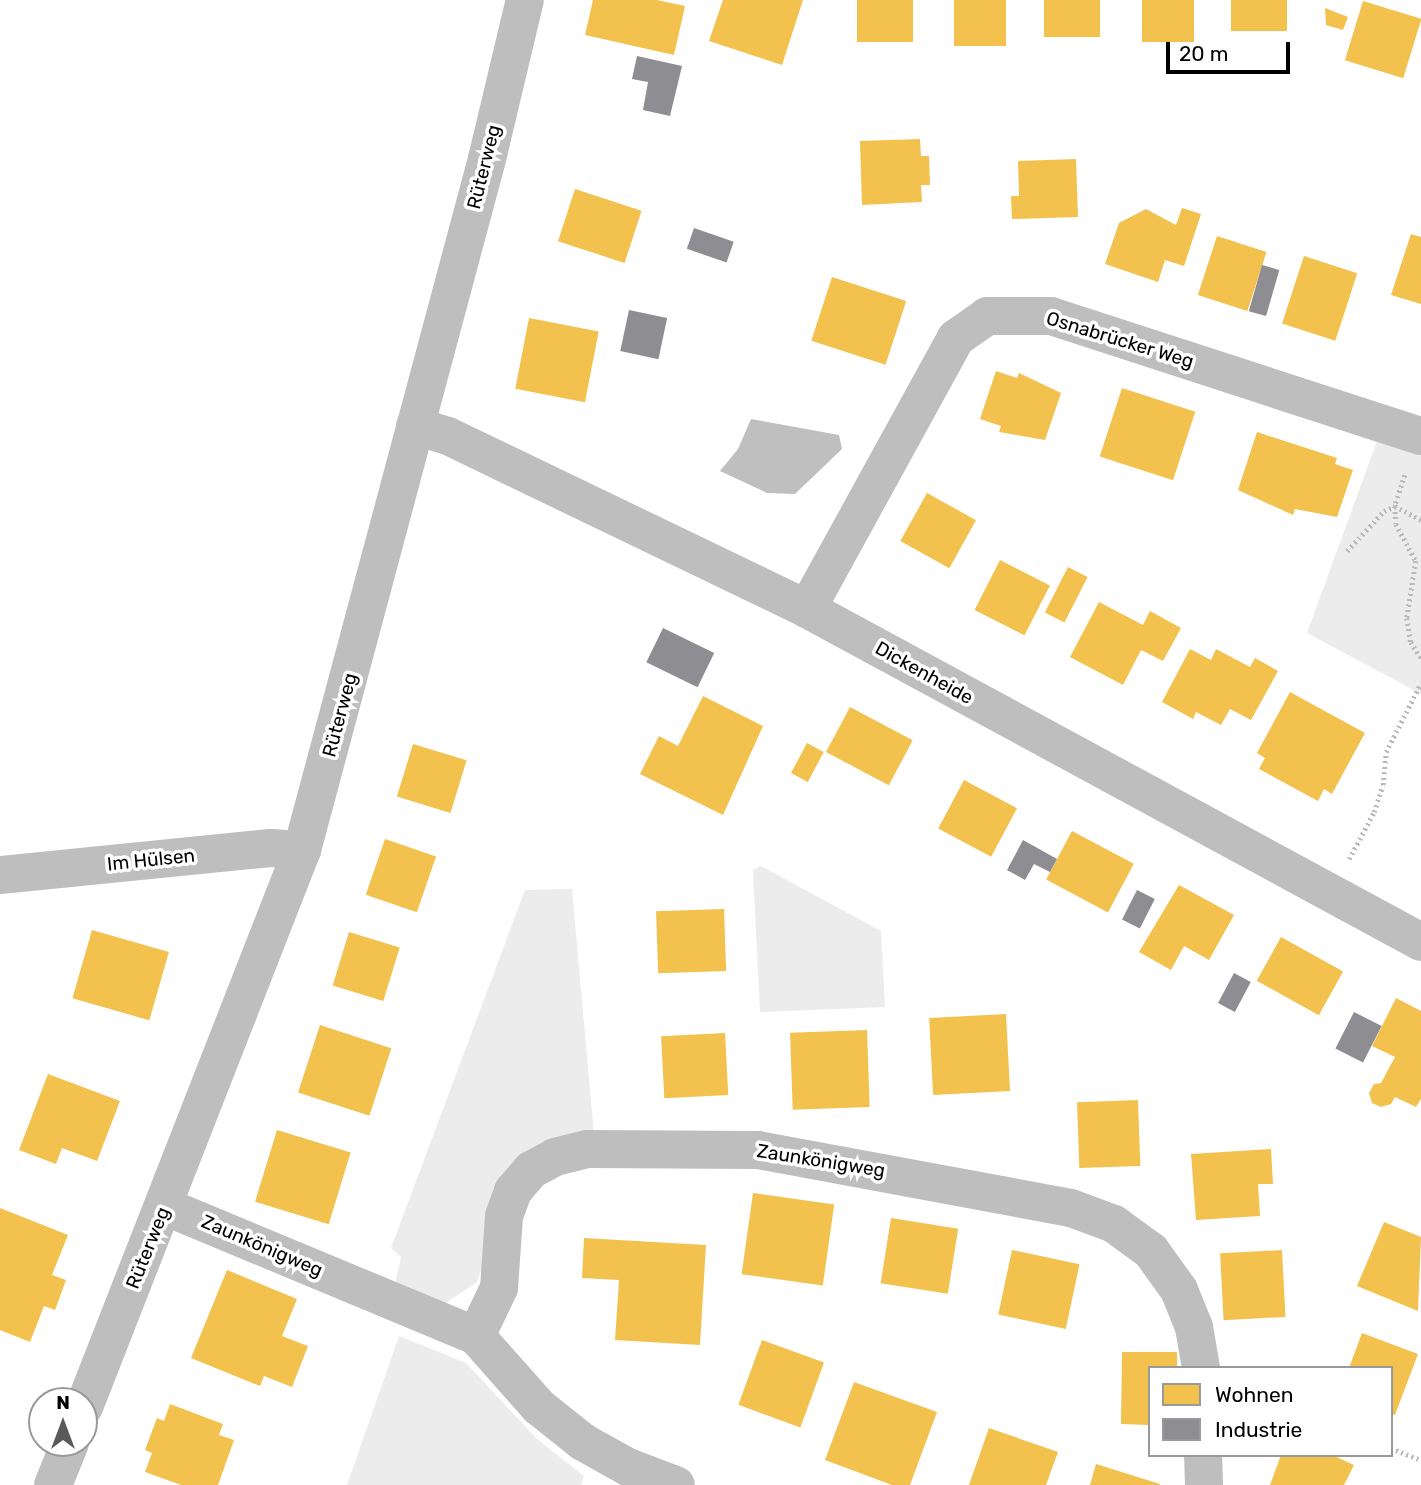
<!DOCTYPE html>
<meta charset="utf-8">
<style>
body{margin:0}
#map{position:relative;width:1421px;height:1485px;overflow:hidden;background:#fff;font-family:Rubik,sans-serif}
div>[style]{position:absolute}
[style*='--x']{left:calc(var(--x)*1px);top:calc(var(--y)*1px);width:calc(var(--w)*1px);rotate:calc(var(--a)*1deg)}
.green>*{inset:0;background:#ececec}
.water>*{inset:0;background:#bfbfbf}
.homes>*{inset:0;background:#f2c14e;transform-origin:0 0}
.industry>*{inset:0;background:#8d8d92;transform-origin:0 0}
.path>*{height:4.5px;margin-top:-2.25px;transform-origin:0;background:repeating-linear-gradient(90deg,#b9b9b9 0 2px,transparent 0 5.5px)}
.minor>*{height:38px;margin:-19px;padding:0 19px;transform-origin:19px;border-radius:19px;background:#bebebe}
.tertiary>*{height:38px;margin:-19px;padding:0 19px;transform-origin:19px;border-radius:19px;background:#bebebe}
span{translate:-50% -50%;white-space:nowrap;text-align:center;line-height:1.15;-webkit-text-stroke:7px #fff;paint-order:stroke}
.street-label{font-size:19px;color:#000}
.legend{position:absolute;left:1148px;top:1366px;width:245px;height:91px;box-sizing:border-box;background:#fff;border:2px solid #999;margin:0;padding:9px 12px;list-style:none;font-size:21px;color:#000}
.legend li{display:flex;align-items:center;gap:14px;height:35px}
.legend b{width:35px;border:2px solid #999}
.north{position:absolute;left:28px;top:1387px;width:70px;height:70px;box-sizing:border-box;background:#fff;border:2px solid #999;border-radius:50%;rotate:0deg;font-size:19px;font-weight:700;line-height:28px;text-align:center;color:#000}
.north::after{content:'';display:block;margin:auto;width:24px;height:32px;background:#595959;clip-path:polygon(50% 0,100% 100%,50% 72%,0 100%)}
.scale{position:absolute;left:1166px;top:42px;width:124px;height:32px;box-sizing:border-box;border:4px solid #000;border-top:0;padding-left:9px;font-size:21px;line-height:24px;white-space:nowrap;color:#000;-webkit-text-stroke:5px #fff;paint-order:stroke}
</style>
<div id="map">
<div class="green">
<div style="clip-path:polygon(1377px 441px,1421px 456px,1421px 694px,1307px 633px)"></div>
<div style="clip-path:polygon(761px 866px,881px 931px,885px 1007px,760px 1012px,753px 870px)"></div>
<div style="clip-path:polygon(572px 889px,594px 1134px,577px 1137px,487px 1253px,477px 1282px,444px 1304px,394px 1288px,401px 1257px,391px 1248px,525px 890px)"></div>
<div style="clip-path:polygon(399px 1336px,466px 1363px,537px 1439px,584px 1476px,581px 1485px,347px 1485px)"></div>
</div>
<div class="water">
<div style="clip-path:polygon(751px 419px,839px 435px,842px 449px,795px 494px,767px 493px,720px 471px,738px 449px)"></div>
</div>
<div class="homes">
<div style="clip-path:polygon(593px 0,657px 0,685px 6px,674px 55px,585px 35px)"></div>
<div style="clip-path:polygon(723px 0,803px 0,782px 65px,709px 41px)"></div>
<div style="left:857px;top:0;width:56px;height:42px"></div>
<div style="left:954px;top:0;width:52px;height:46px"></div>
<div style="left:1044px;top:0;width:56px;height:37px"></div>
<div style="left:1142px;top:0;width:52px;height:42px"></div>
<div style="left:1231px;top:0;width:56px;height:31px"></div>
<div style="left:1363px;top:1px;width:61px;height:62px;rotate:17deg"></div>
<div style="clip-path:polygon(1325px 8px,1348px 17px,1343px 30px,1326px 25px)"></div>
<div style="clip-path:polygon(920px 139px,921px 156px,929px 156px,930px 185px,921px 185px,922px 202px,862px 205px,860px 141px)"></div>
<div style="clip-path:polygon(1076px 159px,1078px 217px,1012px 219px,1011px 196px,1019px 196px,1018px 161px)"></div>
<div style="left:575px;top:189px;width:70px;height:55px;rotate:18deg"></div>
<div style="clip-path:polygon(1182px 208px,1201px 214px,1184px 266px,1165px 260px,1158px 282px,1105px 264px,1119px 223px,1146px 209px,1176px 225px)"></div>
<div style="clip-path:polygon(1411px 234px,1421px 237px,1421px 304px,1391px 295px)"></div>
<div style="left:1217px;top:236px;width:52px;height:62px;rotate:18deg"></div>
<div style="left:1304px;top:256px;width:56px;height:71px;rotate:18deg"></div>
<div style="left:832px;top:277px;width:78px;height:67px;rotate:18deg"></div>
<div style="left:529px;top:318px;width:71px;height:72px;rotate:11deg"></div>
<div style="clip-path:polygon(996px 371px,1017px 378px,1019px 373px,1061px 393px,1045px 440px,999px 432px,1001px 426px,980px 419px)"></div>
<div style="left:1122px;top:388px;width:77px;height:72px;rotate:18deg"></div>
<div style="clip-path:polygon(1257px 432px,1337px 458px,1335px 464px,1353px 470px,1337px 517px,1295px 509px,1293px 515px,1238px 490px)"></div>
<div style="left:927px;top:493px;width:56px;height:55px;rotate:29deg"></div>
<div style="left:1000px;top:560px;width:56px;height:56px;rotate:27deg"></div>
<div style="left:1068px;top:567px;width:22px;height:51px;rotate:27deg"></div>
<div style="clip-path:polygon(1099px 602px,1143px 625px,1150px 611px,1181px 628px,1163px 661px,1141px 650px,1123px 685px,1070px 657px)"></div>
<div style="clip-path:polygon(1190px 649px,1211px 660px,1216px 649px,1250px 667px,1255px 658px,1278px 671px,1251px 720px,1230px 709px,1221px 725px,1196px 712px,1193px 719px,1162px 702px)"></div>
<div style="clip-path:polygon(1290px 692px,1365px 733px,1332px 794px,1324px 789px,1318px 801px,1259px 769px,1265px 758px,1257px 753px)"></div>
<div style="clip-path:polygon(703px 696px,763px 726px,723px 815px,640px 774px,659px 736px,678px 746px)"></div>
<div style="left:850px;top:707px;width:71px;height:51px;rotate:28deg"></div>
<div style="left:807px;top:743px;width:19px;height:34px;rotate:28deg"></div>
<div style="left:413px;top:744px;width:56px;height:55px;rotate:17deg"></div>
<div style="left:964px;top:780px;width:60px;height:55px;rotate:28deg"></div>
<div style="left:1072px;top:831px;width:70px;height:55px;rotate:28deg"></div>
<div style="left:385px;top:839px;width:54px;height:59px;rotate:19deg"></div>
<div style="clip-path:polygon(1179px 885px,1234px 915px,1209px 960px,1184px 946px,1171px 970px,1139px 952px)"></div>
<div style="left:724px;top:909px;width:62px;height:68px;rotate:88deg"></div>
<div style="left:92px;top:930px;width:80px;height:71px;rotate:16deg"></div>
<div style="left:349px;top:932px;width:53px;height:56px;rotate:17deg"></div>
<div style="left:1281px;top:937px;width:71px;height:50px;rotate:29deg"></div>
<div style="clip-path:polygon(1396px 998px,1421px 1011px,1421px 1099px,1416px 1107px,1395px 1097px,1391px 1104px,1381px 1107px,1372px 1103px,1369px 1093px,1374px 1084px,1381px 1083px,1395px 1057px,1372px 1046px)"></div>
<div style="left:1006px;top:1014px;width:77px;height:77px;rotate:87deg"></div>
<div style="left:320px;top:1025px;width:75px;height:71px;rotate:18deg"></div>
<div style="left:867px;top:1030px;width:77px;height:77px;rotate:88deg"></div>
<div style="left:725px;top:1033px;width:62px;height:64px;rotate:87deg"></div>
<div style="clip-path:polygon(48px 1074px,120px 1101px,97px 1161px,62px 1148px,56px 1164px,19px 1150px)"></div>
<div style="left:1138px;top:1100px;width:66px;height:61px;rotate:88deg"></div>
<div style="left:277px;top:1130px;width:77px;height:75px;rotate:17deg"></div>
<div style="clip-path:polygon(1271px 1149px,1273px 1184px,1258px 1184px,1260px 1216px,1196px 1220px,1191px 1154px)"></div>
<div style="left:753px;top:1193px;width:82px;height:82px;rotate:8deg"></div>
<div style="clip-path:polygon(0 1208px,68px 1235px,52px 1275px,66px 1280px,55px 1310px,44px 1306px,30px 1342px,0 1330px)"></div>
<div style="left:891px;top:1218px;width:68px;height:66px;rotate:9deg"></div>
<div style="clip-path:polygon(1384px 1222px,1421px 1237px,1418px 1311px,1357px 1286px)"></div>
<div style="clip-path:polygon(584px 1238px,706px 1245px,700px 1345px,615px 1340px,619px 1280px,582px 1278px)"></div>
<div style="left:1012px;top:1250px;width:69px;height:66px;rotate:12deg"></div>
<div style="left:1282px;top:1250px;width:67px;height:62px;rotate:87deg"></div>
<div style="clip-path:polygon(227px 1270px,297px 1299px,282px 1336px,308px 1346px,292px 1387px,264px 1376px,260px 1386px,191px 1358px)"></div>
<div style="clip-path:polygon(1362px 1333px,1418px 1354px,1395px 1415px,1391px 1414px,1391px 1368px,1349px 1368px)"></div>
<div style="left:762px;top:1340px;width:66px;height:69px;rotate:20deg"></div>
<div style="clip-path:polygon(1122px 1352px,1177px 1352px,1177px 1368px,1150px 1368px,1150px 1425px,1121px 1424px)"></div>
<div style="clip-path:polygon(854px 1382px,937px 1412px,910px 1485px,892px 1485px,825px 1460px)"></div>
<div style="clip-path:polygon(170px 1404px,223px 1424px,219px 1435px,234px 1440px,218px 1485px,181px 1485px,145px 1472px,152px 1453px,145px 1450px,157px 1418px,164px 1421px)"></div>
<div style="clip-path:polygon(989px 1428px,1058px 1452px,1046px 1485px,969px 1485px)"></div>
<div style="clip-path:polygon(1281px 1455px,1332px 1455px,1354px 1465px,1344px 1485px,1270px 1485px)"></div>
<div style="clip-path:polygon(1096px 1464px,1160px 1484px,1160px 1485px,1090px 1485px)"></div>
</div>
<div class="industry">
<div style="clip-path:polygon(637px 56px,682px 66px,670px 116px,643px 110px,648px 82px,632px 79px)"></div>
<div style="left:694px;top:228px;width:42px;height:22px;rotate:19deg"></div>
<div style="left:1262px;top:265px;width:18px;height:48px;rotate:16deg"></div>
<div style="left:629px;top:310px;width:39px;height:42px;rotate:12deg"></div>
<div style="left:663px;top:628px;width:57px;height:38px;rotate:26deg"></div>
<div style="clip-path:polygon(1023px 840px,1057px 859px,1050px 872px,1034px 864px,1025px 880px,1007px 870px)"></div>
<div style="left:1137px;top:890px;width:20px;height:33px;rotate:27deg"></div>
<div style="left:1234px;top:973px;width:19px;height:34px;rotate:28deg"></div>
<div style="left:1354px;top:1012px;width:31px;height:41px;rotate:27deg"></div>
</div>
<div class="path">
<div style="--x:1405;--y:475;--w:33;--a:108"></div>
<div style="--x:1395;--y:506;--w:18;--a:87"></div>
<div style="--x:1396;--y:524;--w:42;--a:61.6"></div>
<div style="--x:1416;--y:561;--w:58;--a:99"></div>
<div style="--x:1407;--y:618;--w:24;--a:81"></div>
<div style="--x:1411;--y:642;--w:19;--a:58"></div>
<div style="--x:1347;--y:551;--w:54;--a:-47.2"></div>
<div style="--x:1384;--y:511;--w:12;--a:-24"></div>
<div style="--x:1395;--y:506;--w:30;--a:28"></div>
<div style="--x:1349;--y:859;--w:53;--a:-62"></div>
<div style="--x:1374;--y:812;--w:28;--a:-72"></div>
<div style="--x:1383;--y:785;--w:33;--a:-85"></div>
<div style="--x:1386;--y:752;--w:77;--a:-63.1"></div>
<div style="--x:1391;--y:1448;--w:32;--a:22"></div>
</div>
<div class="minor">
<div style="--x:415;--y:426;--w:34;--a:17"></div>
<div style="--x:448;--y:436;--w:399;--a:25.7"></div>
<div style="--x:807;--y:609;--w:698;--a:28.47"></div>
<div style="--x:807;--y:609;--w:309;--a:-61.2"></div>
<div style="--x:956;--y:338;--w:38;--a:-35"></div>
<div style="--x:987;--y:316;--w:64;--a:0"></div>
<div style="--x:1051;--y:316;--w:389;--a:18"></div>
<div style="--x:0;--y:875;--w:272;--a:-5.7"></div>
<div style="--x:271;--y:848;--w:31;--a:4"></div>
<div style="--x:164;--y:1206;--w:338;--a:22.6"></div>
<div style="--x:476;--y:1336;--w:95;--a:48.4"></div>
<div style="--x:539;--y:1407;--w:56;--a:38.5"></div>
<div style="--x:583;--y:1442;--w:51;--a:29.1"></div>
<div style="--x:628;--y:1467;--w:51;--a:20.6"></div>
<div style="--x:476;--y:1336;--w:53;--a:-64.4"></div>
<div style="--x:499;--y:1288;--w:72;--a:-86"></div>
<div style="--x:504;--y:1216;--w:27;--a:-70"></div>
<div style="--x:513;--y:1191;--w:28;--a:-49"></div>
<div style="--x:531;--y:1170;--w:27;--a:-28"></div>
<div style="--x:555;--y:1157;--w:33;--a:-14"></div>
<div style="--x:587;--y:1149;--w:171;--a:0.3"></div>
<div style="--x:758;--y:1150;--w:318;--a:10.5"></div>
<div style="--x:1071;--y:1208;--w:46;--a:20.4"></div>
<div style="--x:1114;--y:1224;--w:46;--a:36.1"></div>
<div style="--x:1151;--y:1251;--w:48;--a:54.3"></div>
<div style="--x:1179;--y:1290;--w:40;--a:68"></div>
<div style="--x:1194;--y:1327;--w:42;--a:80.3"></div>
<div style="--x:1203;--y:1455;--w:30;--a:88"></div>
</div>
<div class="tertiary">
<div style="--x:84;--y:1407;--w:598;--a:-68.63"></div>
<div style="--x:302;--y:850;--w:715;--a:-75.01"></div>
<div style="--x:487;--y:159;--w:163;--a:-76.6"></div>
<div style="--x:53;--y:1485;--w:45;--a:-68"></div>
</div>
<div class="street-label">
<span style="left:484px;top:167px;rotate:-76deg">Rüterweg</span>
<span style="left:1120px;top:340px;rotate:17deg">Osnabrücker Weg</span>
<span style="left:924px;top:673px;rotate:29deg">Dickenheide</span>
<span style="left:340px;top:715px;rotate:-75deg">Rüterweg</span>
<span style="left:151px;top:860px;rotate:-6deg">Im Hülsen</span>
<span style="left:821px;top:1161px;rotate:9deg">Zaunkönigweg</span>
<span style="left:262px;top:1246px;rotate:23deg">Zaunkönigweg</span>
<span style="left:148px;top:1248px;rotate:-68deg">Rüterweg</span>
</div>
<ul class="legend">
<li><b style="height:19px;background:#f2c14e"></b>Wohnen</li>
<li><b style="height:19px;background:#8d8d92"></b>Industrie</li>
</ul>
<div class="north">N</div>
<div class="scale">20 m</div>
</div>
